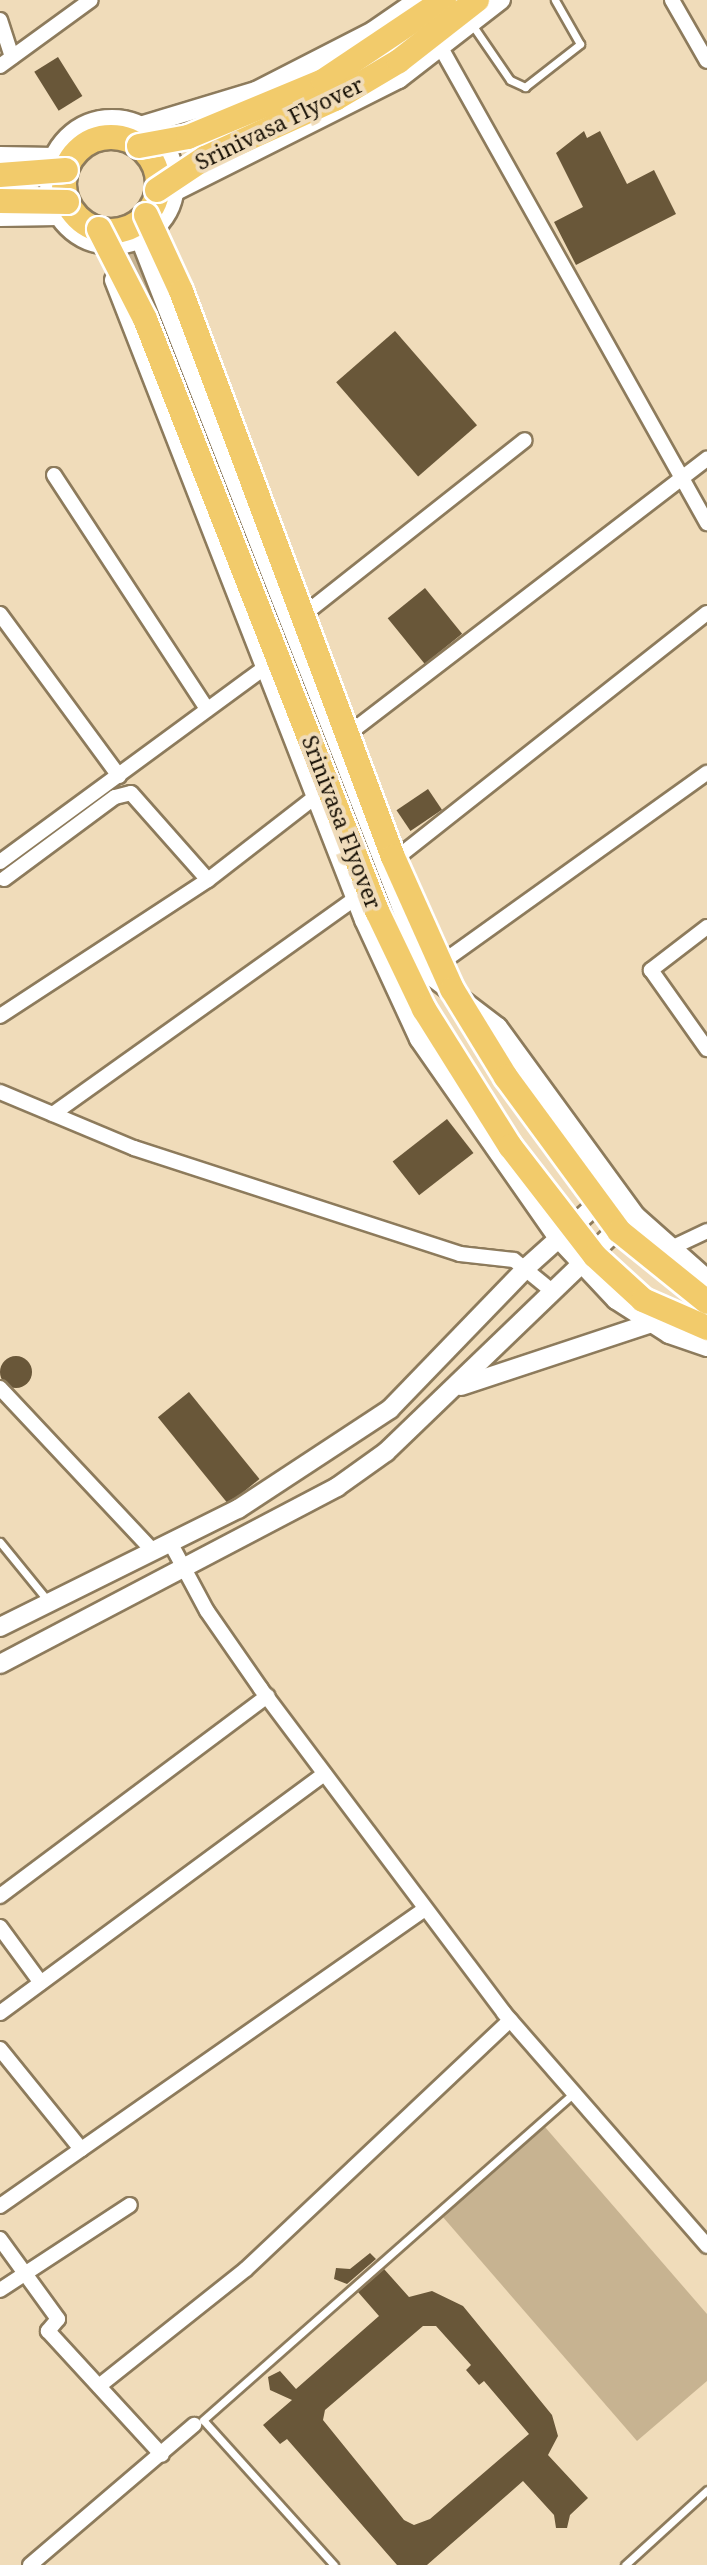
<!DOCTYPE html>
<style>
body{margin:0}
#map{position:relative;width:707px;height:2565px;overflow:hidden;background:#f0dcba;font-family:"Noto Serif",serif}
div>[style]{position:absolute}
[style*='--x']{left:calc(var(--x)*1px);top:calc(var(--y)*1px);width:calc(var(--w)*1px);rotate:calc(var(--a)*1deg)}
.green>*{inset:0;background:#c7b391}
.building>*{inset:0;background:#695739;transform-origin:0 0}
.round{border-radius:50%}
.roads{filter:drop-shadow(2px 0 #8d7b5c) drop-shadow(-2px 0 #8d7b5c) drop-shadow(0 2px #8d7b5c) drop-shadow(0 -2px #8d7b5c)}
.service>*{height:7px;margin:-3.5px;padding:0 3.5px;transform-origin:3.5px;border-radius:3.5px;background:#fff}
.minor>*{height:14px;margin:-7px;padding:0 7px;transform-origin:7px;border-radius:7px;background:#fff}
.tertiary>*{height:18px;margin:-9px;padding:0 9px;transform-origin:9px;border-radius:9px;background:#fff}
.tertiary>.ring{margin:-9px;padding:0;box-sizing:content-box;background:none;border:18px solid #fff;border-radius:50%}
.primary>*{height:24px;margin:-12px;padding:0 12px;transform-origin:12px;border-radius:12px;background:#f2cb6b}
.primary>.ring{margin:-12px;padding:0;box-sizing:content-box;background:none;border:24px solid #f2cb6b;border-radius:50%}
.bridges{filter:drop-shadow(2px 0 #fff) drop-shadow(-2px 0 #fff) drop-shadow(0 2px #fff) drop-shadow(0 -2px #fff)}
.primary-bridge>*{height:24px;margin:-12px;padding:0 12px;transform-origin:12px;border-radius:12px;background:#f2cb6b}
span{translate:-50% -50%;white-space:nowrap;text-align:center;line-height:1.15;-webkit-text-stroke:8px #f0dcba;paint-order:stroke}
.street-label{font-size:22px;color:#171005}
</style>
<div id="map">
<div class="green">
<div style="clip-path:polygon(125px 252px,140px 252px,191px 385px,183px 387px)"></div>
<div style="clip-path:polygon(545px 2127px,707px 2314px,707px 2381px,637px 2441px,442px 2216px)"></div>
</div>
<div class="building">
<div style="left:58px;top:57px;width:46px;height:28px;rotate:58deg"></div>
<div style="clip-path:polygon(584px 131px,587px 138px,600px 131px,627px 184px,654px 170px,676px 214px,576px 265px,554px 222px,583px 207px,556px 153px)"></div>
<div style="left:395px;top:331px;width:125px;height:78px;rotate:49deg"></div>
<div style="left:425px;top:588px;width:59px;height:48px;rotate:51deg"></div>
<div style="left:428px;top:789px;width:25px;height:38px;rotate:56deg"></div>
<div style="left:447px;top:1119px;width:43px;height:69px;rotate:52deg"></div>
<div class="round" style="left:0;top:1356px;width:32px;height:32px"></div>
<div style="left:189px;top:1392px;width:112px;height:40px;rotate:51deg"></div>
<div style="clip-path:polygon(370px 2253px,376px 2259px,347px 2284px,334px 2279px,336px 2268px,350px 2269px)"></div>
<div style="clip-path:polygon(evenodd,384px 2269px,409px 2297px,432px 2291px,463px 2306px,552px 2415px,558px 2436px,548px 2455px,588px 2498px,570px 2515px,567px 2528px,556px 2528px,554px 2515px,523px 2481px,427px 2565px,397px 2565px,287px 2439px,280px 2444px,263px 2425px,292px 2400px,270px 2390px,268px 2377px,280px 2371px,296px 2389px,379px 2316px,358px 2292px,384px 2269px,423px 2326px,436px 2326px,471px 2365px,466px 2370px,479px 2385px,484px 2381px,529px 2434px,430px 2519px,414px 2525px,404px 2520px,323px 2420px,325px 2410px,423px 2326px)"></div>
</div>
<div class="roads">
<div class="service">
<div style="--x:473;--y:26;--w:65;--a:55.6"></div>
<div style="--x:510;--y:80;--w:17;--a:25"></div>
<div style="--x:525;--y:87;--w:70;--a:-38"></div>
<div style="--x:580;--y:44;--w:51;--a:-119.6"></div>
<div style="--x:0;--y:1542;--w:77;--a:50.8"></div>
<div style="--x:334;--y:2565;--w:195;--a:-132.1"></div>
<div style="--x:203;--y:2420;--w:493;--a:-41.4"></div>
<div style="--x:625;--y:2565;--w:111;--a:-42.4"></div>
</div>
<div class="minor">
<div style="--x:672;--y:0;--w:70;--a:60.2"></div>
<div style="--x:0;--y:20;--w:39;--a:72"></div>
<div style="--x:436;--y:39;--w:555;--a:60.75"></div>
<div style="--x:0;--y:66;--w:112;--a:-36"></div>
<div style="--x:54;--y:475;--w:280;--a:56.8"></div>
<div style="--x:0;--y:614;--w:201;--a:53.7"></div>
<div style="--x:297;--y:620;--w:290;--a:-38.3"></div>
<div style="--x:343;--y:738;--w:459;--a:-37.5"></div>
<div style="--x:0;--y:862;--w:328;--a:-36.3"></div>
<div style="--x:389;--y:864;--w:405;--a:-38.3"></div>
<div style="--x:4;--y:879;--w:138;--a:-36.5"></div>
<div style="--x:115;--y:797;--w:16;--a:-14"></div>
<div style="--x:131;--y:793;--w:116;--a:48.5"></div>
<div style="--x:707;--y:927;--w:71;--a:142.5"></div>
<div style="--x:651;--y:970;--w:97;--a:54.7"></div>
<div style="--x:437;--y:966;--w:332;--a:-35.6"></div>
<div style="--x:0;--y:1016;--w:249;--a:-33.2"></div>
<div style="--x:208;--y:880;--w:135;--a:-37.8"></div>
<div style="--x:0;--y:1092;--w:145;--a:22.7"></div>
<div style="--x:134;--y:1148;--w:343;--a:18"></div>
<div style="--x:460;--y:1254;--w:54;--a:6.3"></div>
<div style="--x:514;--y:1260;--w:49;--a:39.2"></div>
<div style="--x:53;--y:1114;--w:372;--a:-35.5"></div>
<div style="--x:669;--y:1249;--w:42;--a:-25.3"></div>
<div style="--x:0;--y:1388;--w:225;--a:46.8"></div>
<div style="--x:171;--y:1544;--w:76;--a:61.8"></div>
<div style="--x:207;--y:1611;--w:95;--a:55.3"></div>
<div style="--x:261;--y:1689;--w:405;--a:53.1"></div>
<div style="--x:504;--y:2013;--w:309;--a:48.9"></div>
<div style="--x:0;--y:1896;--w:334;--a:-36.8"></div>
<div style="--x:0;--y:1927;--w:69;--a:53.8"></div>
<div style="--x:0;--y:2013;--w:403;--a:-36.4"></div>
<div style="--x:0;--y:2049;--w:129;--a:51"></div>
<div style="--x:0;--y:2206;--w:518;--a:-34.95"></div>
<div style="--x:0;--y:2239;--w:99;--a:54.1"></div>
<div style="--x:58;--y:2319;--w:16;--a:130"></div>
<div style="--x:48;--y:2331;--w:168;--a:47.4"></div>
<div style="--x:0;--y:2290;--w:155;--a:-33.2"></div>
<div style="--x:99;--y:2386;--w:188;--a:-38.5"></div>
<div style="--x:246;--y:2269;--w:363;--a:-43.3"></div>
<div style="--x:30;--y:2565;--w:216;--a:-40.5"></div>
</div>
<div class="tertiary">
<div class="ring" style="left:49px;top:119px;width:108px;height:108px"></div>
<div style="--x:140;--y:126;--w:121;--a:-16.8"></div>
<div style="--x:256;--y:91;--w:131;--a:-27.1"></div>
<div style="--x:373;--y:31;--w:55;--a:-34.6"></div>
<div style="--x:0;--y:156;--w:54;--a:1.1"></div>
<div style="--x:174;--y:192;--w:252;--a:-26.7"></div>
<div style="--x:399;--y:79;--w:129;--a:-37.8"></div>
<div style="--x:0;--y:217;--w:58;--a:-1"></div>
<div style="--x:140;--y:239;--w:788;--a:68.64"></div>
<div style="--x:427;--y:973;--w:89;--a:37.3"></div>
<div style="--x:498;--y:1027;--w:234;--a:53.9"></div>
<div style="--x:636;--y:1216;--w:95;--a:41.6"></div>
<div style="--x:114;--y:280;--w:687;--a:68.66"></div>
<div style="--x:364;--y:920;--w:131;--a:65.2"></div>
<div style="--x:419;--y:1039;--w:243;--a:55.1"></div>
<div style="--x:558;--y:1238;--w:85;--a:46.9"></div>
<div style="--x:616;--y:1300;--w:63;--a:32.7"></div>
<div style="--x:669;--y:1334;--w:40;--a:18.9"></div>
<div style="--x:461;--y:1386;--w:201;--a:-18.3"></div>
<div style="--x:0;--y:1627;--w:266;--a:-26.4"></div>
<div style="--x:238;--y:1509;--w:182;--a:-33.3"></div>
<div style="--x:390;--y:1409;--w:199;--a:-46"></div>
<div style="--x:528;--y:1266;--w:106;--a:-41.9"></div>
<div style="--x:0;--y:1664;--w:381;--a:-27.7"></div>
<div style="--x:337;--y:1487;--w:60;--a:-35.5"></div>
<div style="--x:386;--y:1452;--w:332;--a:-43.9"></div>
</div>
<div class="primary">
<div class="ring" style="left:64px;top:137px;width:70px;height:70px"></div>
</div>
</div>
<div class="bridges">
<div class="primary-bridge">
<div style="--x:139;--y:146;--w:50;--a:-10.4"></div>
<div style="--x:188;--y:137;--w:146;--a:-22.5"></div>
<div style="--x:323;--y:81;--w:146;--a:-33.8"></div>
<div style="--x:0;--y:175;--w:66;--a:-4.3"></div>
<div style="--x:157;--y:190;--w:58;--a:-33.7"></div>
<div style="--x:205;--y:158;--w:143;--a:-24.4"></div>
<div style="--x:335;--y:99;--w:74;--a:-30.7"></div>
<div style="--x:399;--y:61;--w:99;--a:-38"></div>
<div style="--x:0;--y:201;--w:67;--a:0.9"></div>
<div style="--x:146;--y:215;--w:84;--a:65.3"></div>
<div style="--x:181;--y:291;--w:604;--a:69.47"></div>
<div style="--x:393;--y:857;--w:145;--a:65.9"></div>
<div style="--x:452;--y:989;--w:103;--a:58.5"></div>
<div style="--x:506;--y:1077;--w:191;--a:53.7"></div>
<div style="--x:619;--y:1231;--w:113;--a:38.9"></div>
<div style="--x:99;--y:229;--w:101;--a:62.9"></div>
<div style="--x:145;--y:319;--w:636;--a:68.6"></div>
<div style="--x:377;--y:911;--w:109;--a:64.4"></div>
<div style="--x:424;--y:1009;--w:162;--a:57.9"></div>
<div style="--x:510;--y:1146;--w:139;--a:52.3"></div>
<div style="--x:595;--y:1256;--w:65;--a:42.5"></div>
<div style="--x:643;--y:1300;--w:70;--a:23.6"></div>
</div>
</div>
<div class="street-label">
<span style="left:279px;top:123px;rotate:-26deg">Srinivasa Flyover</span>
<span style="left:342px;top:822px;rotate:69deg">Srinivasa Flyover</span>
</div>
</div>
